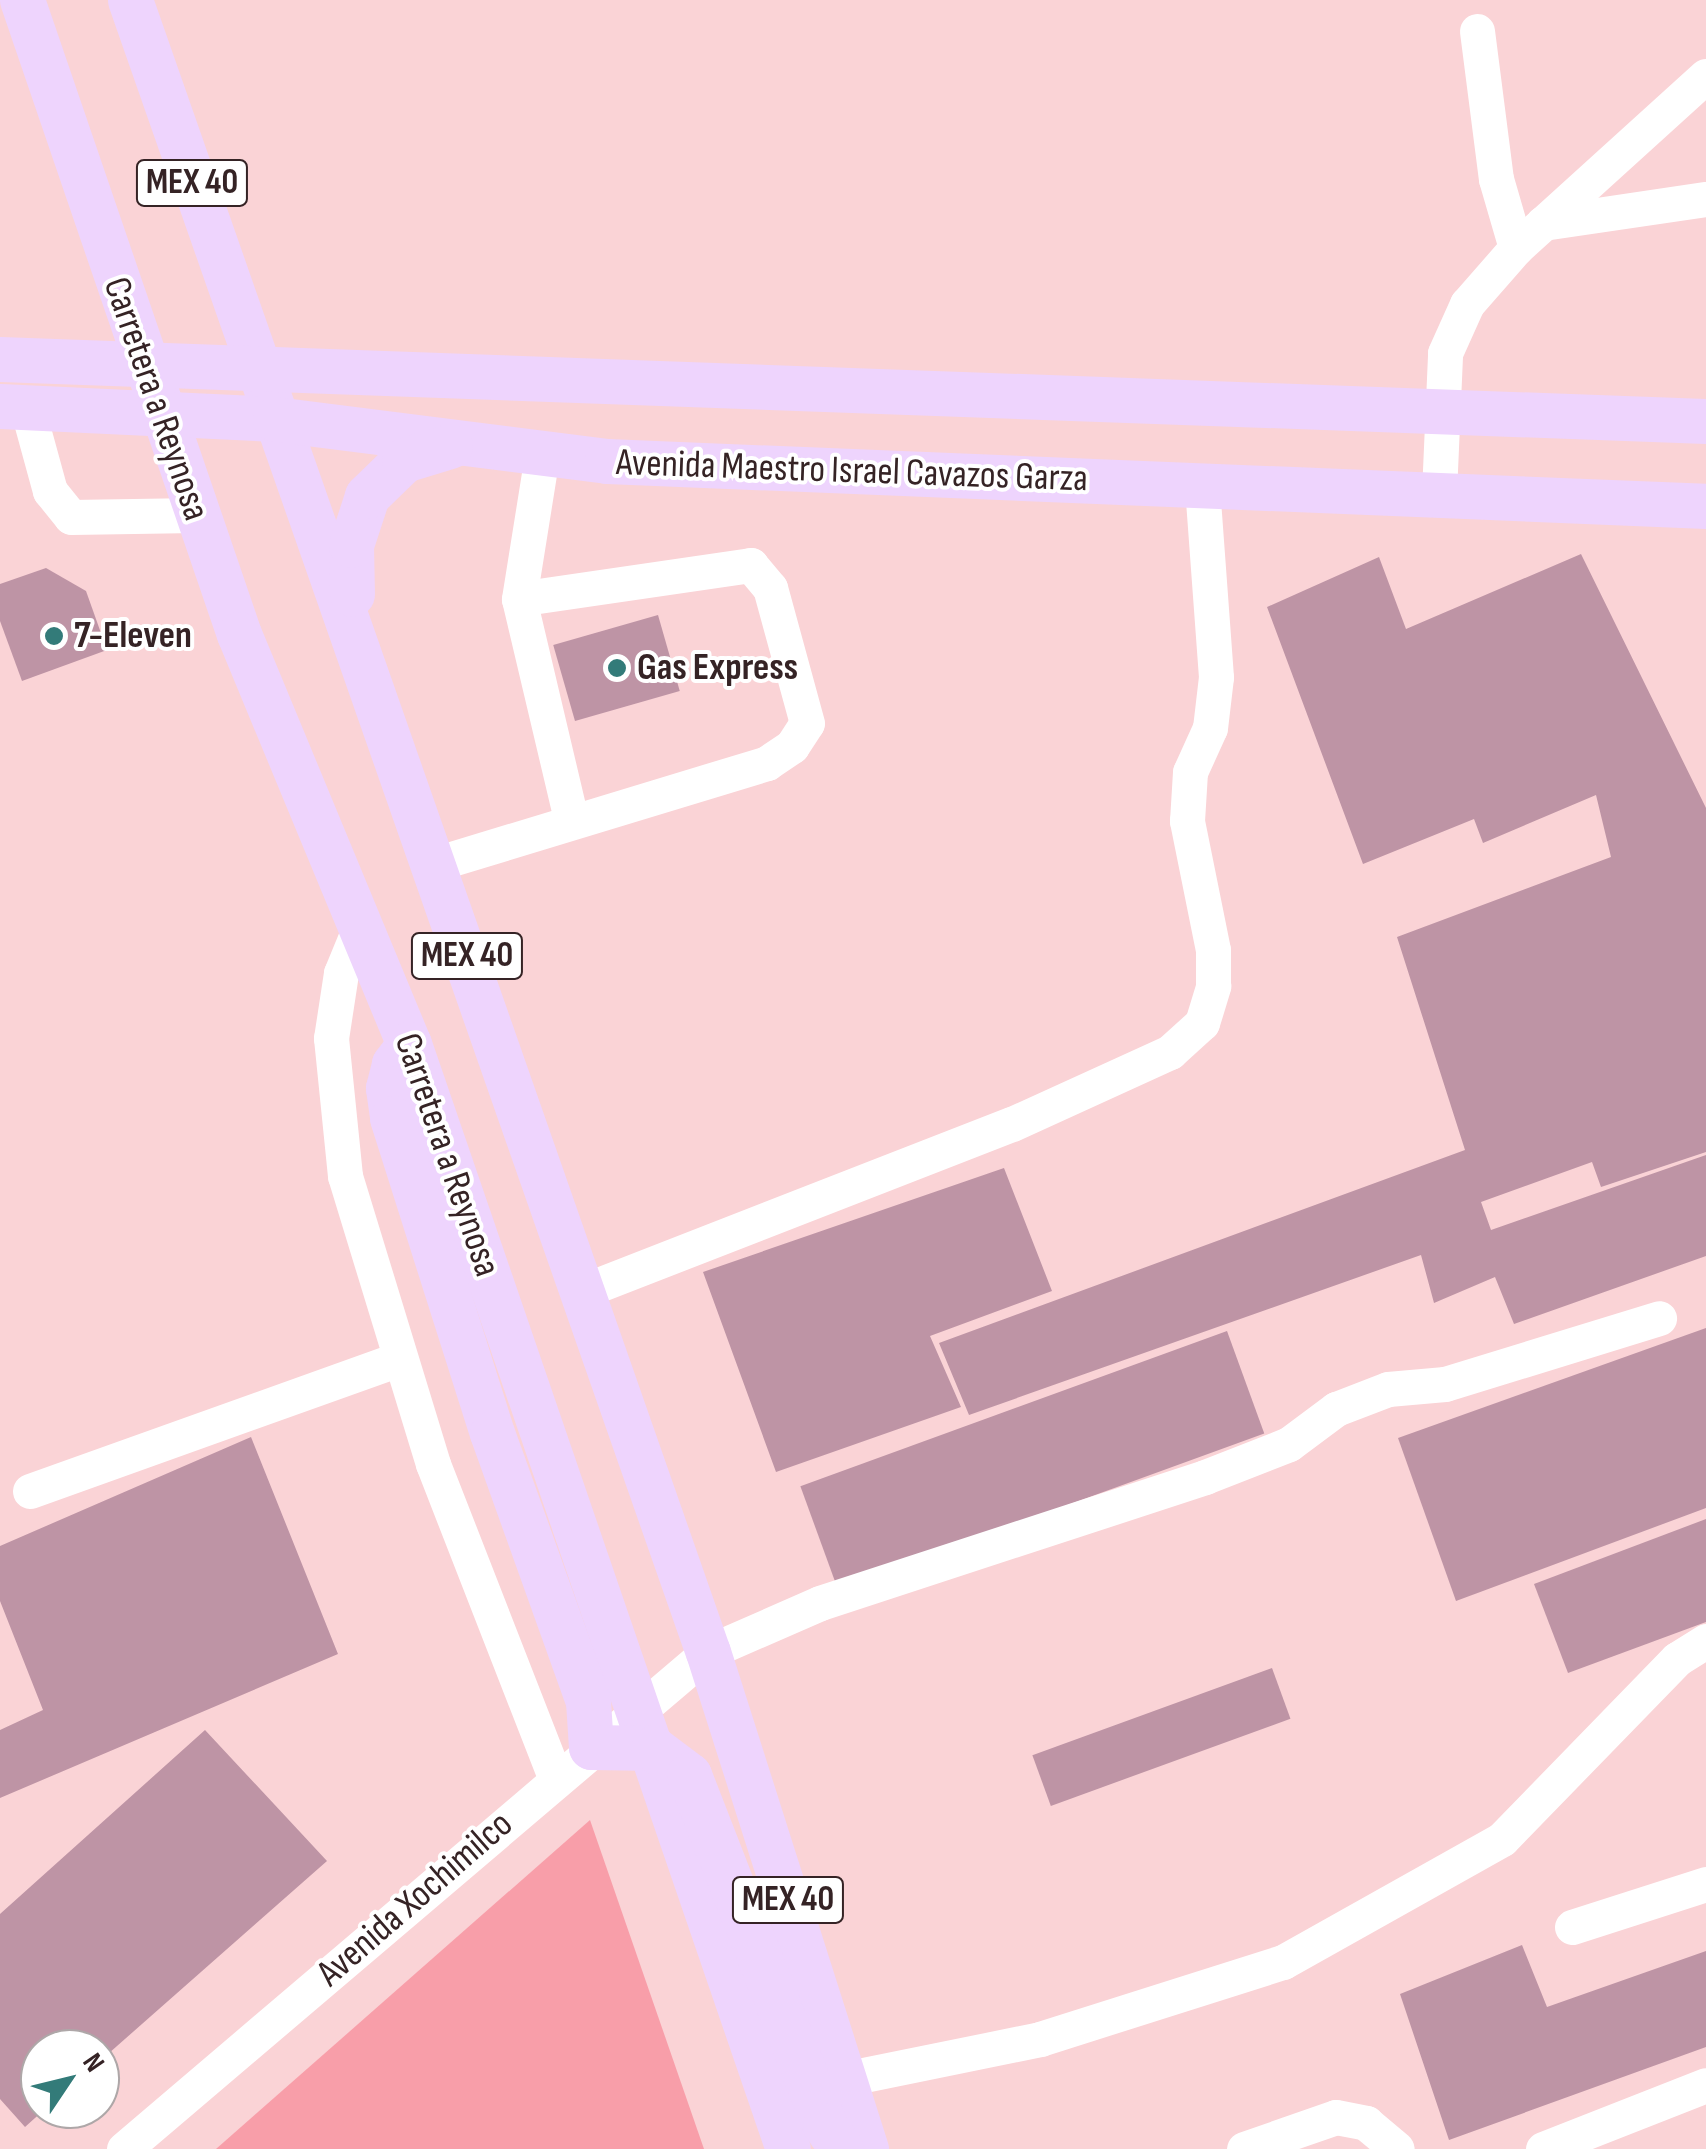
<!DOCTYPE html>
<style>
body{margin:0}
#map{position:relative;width:1706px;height:2149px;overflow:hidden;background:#fad3d6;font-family:"Sofia Sans Condensed",sans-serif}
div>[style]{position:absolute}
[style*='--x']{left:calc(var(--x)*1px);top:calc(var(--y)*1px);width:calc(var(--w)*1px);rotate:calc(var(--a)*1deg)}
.green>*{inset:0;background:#f89ea9}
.building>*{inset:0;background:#be94a5;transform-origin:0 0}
.minor>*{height:35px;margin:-17.5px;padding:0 17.5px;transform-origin:17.5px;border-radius:17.5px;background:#fff}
.major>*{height:45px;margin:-22.5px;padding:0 22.5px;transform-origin:22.5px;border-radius:22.5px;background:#eed4fd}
.dots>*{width:28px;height:28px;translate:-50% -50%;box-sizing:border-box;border:5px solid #fff;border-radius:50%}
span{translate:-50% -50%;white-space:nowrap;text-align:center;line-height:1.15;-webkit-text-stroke:8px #fff;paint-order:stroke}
.shield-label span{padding:2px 8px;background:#fff;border:2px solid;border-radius:8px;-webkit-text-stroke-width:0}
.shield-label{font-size:35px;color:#352325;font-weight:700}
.street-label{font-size:38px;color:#352325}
.poi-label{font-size:38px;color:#352325;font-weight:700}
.left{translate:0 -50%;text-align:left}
.north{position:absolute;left:20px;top:2029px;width:100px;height:100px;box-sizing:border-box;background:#fff;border:2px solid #aea7a8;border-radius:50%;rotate:55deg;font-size:28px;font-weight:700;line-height:40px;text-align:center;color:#352325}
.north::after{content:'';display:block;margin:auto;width:35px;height:45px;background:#337b79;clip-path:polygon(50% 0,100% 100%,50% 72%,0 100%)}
</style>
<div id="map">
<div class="green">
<div style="clip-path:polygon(590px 1820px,704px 2149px,216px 2149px)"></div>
</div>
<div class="building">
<div style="clip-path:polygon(1581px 554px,1706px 808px,1706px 1152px,1601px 1187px,1592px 1162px,1481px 1202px,1491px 1230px,1706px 1155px,1706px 1256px,1514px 1324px,1495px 1277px,1434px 1303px,1421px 1255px,969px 1415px,939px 1343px,1465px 1150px,1397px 937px,1611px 857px,1596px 795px,1483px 843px,1474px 819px,1363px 864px,1267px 607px,1379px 557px,1406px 629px)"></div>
<div style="clip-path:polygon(46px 568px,86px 591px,107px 650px,22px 681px,0 621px,0 584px)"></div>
<div style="left:658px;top:615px;width:79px;height:109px;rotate:74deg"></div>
<div style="clip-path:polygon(1004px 1168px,1052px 1291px,930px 1336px,961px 1407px,776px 1472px,703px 1272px)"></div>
<div style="clip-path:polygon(1706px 1328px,1706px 1508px,1456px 1601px,1398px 1438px)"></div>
<div style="left:1227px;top:1331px;width:109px;height:454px;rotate:70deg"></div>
<div style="clip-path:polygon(251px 1437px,338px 1654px,0 1798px,0 1730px,43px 1710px,0 1601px,0 1546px)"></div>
<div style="clip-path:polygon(1706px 1519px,1706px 1622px,1568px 1673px,1534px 1584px)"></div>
<div style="left:1272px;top:1668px;width:54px;height:255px;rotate:70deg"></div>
<div style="clip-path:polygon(205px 1730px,327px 1861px,100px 2061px,100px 2049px,40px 2049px,40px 2109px,45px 2109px,25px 2127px,0 2099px,0 1914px)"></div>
<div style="clip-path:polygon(1522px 1945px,1547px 2007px,1706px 1951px,1706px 2047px,1449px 2140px,1400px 1994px)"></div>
</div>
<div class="minor">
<div style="--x:1477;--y:31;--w:149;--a:82.7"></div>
<div style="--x:1496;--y:179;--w:72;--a:73.8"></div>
<div style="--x:1543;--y:223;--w:165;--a:-8.4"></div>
<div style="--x:27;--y:407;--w:87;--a:74.7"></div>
<div style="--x:50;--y:491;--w:33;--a:51"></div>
<div style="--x:71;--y:517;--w:125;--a:-0.9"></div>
<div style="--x:542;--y:455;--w:146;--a:99.1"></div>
<div style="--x:519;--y:599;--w:226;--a:76.7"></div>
<div style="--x:1439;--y:493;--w:140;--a:-87.5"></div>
<div style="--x:1445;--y:353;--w:54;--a:-65.8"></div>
<div style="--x:1467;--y:304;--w:74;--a:-48.8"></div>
<div style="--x:1516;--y:248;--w:256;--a:-42.2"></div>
<div style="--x:435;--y:864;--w:347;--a:-16.9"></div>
<div style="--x:767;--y:763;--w:30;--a:-34"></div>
<div style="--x:792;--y:746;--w:27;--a:-57"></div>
<div style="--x:807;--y:723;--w:140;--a:-105.3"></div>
<div style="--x:770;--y:588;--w:30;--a:-130"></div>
<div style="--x:751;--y:565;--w:234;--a:171.7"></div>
<div style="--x:362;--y:922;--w:55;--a:112.4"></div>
<div style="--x:341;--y:973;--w:66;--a:98.7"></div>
<div style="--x:331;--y:1038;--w:139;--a:84.2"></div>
<div style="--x:345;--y:1176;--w:301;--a:73"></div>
<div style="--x:433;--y:1464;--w:338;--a:68.7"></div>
<div style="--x:583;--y:1291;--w:460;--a:-21.3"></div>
<div style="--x:1012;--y:1124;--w:174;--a:-24.5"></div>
<div style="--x:1170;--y:1052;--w:43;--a:-42.2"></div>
<div style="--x:1202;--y:1023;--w:39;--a:-73"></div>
<div style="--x:1213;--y:986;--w:36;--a:-90"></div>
<div style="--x:1213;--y:950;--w:132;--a:-101.4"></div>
<div style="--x:1187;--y:821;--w:49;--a:-86.5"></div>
<div style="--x:1190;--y:772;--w:48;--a:-65.6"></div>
<div style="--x:1210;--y:728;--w:51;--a:-83.3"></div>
<div style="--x:1216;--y:677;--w:191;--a:-94.2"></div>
<div style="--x:30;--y:1491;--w:391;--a:-19.7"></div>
<div style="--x:1572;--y:1927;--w:141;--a:-17.8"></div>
<div style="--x:844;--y:2079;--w:200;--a:-11.5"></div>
<div style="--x:1040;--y:2039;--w:255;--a:-17.6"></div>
<div style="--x:1283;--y:1962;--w:251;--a:-29.3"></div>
<div style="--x:1502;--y:1839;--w:251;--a:-45.8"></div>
<div style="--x:1677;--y:1659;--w:34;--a:-32"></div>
<div style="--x:124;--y:2149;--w:767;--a:-40.4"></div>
<div style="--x:708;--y:1652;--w:122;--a:-23.6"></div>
<div style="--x:820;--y:1603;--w:405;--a:-18.1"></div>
<div style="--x:1205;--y:1477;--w:90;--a:-21.4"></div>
<div style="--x:1289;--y:1444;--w:59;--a:-36.7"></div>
<div style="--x:1336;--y:1409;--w:56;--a:-21"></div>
<div style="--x:1388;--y:1389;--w:57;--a:-5"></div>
<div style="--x:1445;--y:1384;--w:224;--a:-17.1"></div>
<div style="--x:1244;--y:2149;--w:97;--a:-19.2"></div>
<div style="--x:1336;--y:2117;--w:31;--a:11"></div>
<div style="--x:1366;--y:2123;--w:40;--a:40"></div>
<div style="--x:1543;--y:2149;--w:175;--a:-21.4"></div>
</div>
<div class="major">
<div style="--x:22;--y:0;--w:670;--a:71.11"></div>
<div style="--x:239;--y:634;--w:444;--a:67.5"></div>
<div style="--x:409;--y:1044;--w:1168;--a:71.07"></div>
<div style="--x:130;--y:0;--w:1750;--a:70.72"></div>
<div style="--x:708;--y:1652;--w:522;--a:72.36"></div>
<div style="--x:0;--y:359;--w:1707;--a:2.08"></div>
<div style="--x:0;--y:406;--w:275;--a:2.7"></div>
<div style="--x:275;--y:419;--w:335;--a:7.2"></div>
<div style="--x:607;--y:461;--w:1100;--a:2.34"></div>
<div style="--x:352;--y:594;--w:49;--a:-91.2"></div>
<div style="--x:351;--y:545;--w:52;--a:-71.9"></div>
<div style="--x:367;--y:496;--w:52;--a:-44.2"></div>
<div style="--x:404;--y:460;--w:48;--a:-16.9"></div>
<div style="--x:409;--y:1044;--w:25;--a:127"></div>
<div style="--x:394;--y:1064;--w:25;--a:104"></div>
<div style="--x:388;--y:1088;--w:30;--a:82"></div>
<div style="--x:392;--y:1118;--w:330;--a:72.4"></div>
<div style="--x:492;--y:1433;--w:285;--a:70.3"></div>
<div style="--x:588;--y:1701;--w:46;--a:86.3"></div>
<div style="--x:591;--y:1747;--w:62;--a:0.9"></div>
<div style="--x:653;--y:1748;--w:45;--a:36.9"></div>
<div style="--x:689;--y:1775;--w:375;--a:68.8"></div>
<div style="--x:825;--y:2125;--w:29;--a:56"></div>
</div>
<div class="dots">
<div style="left:54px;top:636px;background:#337b79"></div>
<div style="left:617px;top:668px;background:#337b79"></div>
</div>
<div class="shield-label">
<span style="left:192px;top:183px">MEX 40</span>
<span style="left:467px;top:956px">MEX 40</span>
<span style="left:788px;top:1900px">MEX 40</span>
</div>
<div class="street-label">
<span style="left:156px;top:399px;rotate:71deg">Carretera a Reynosa</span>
<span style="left:852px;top:471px;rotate:2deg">Avenida Maestro Israel Cavazos Garza</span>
<span style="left:447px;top:1155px;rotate:71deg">Carretera a Reynosa</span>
<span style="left:415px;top:1899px;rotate:-41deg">Avenida Xochimilco</span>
</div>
<div class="poi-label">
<span class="left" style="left:74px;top:636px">7-Eleven</span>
<span class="left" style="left:637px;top:668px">Gas Express</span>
</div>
<div class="north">N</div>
</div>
